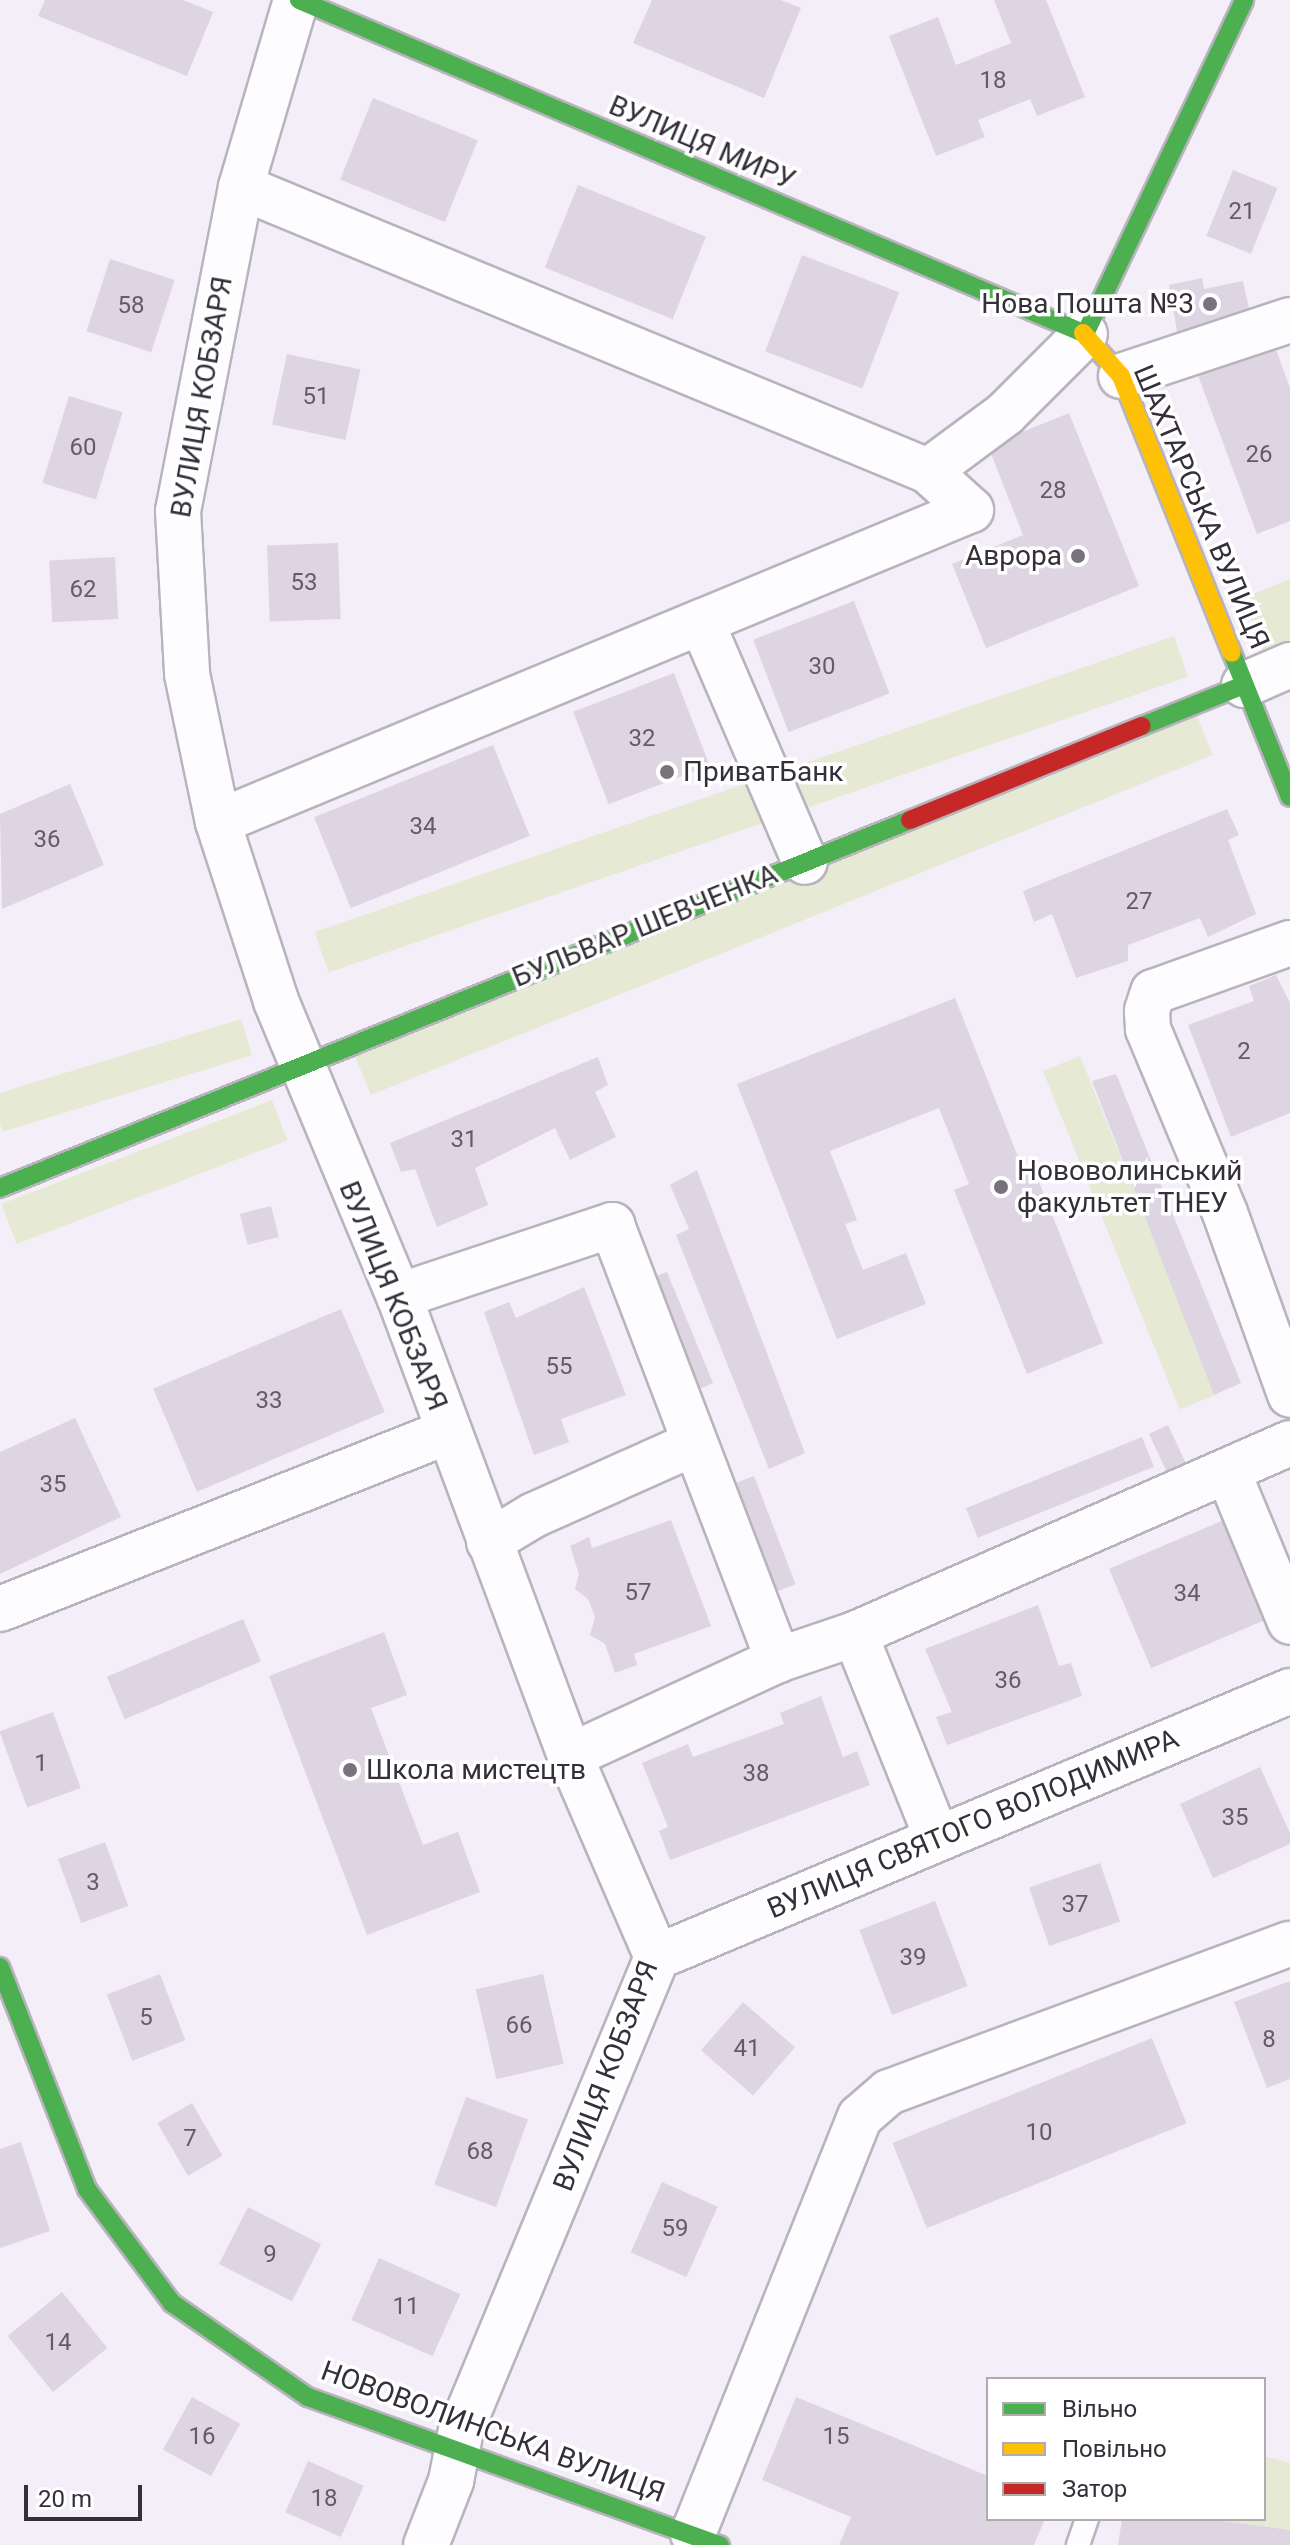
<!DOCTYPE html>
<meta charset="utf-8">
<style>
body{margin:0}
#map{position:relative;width:1290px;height:2545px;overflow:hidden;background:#f4eef9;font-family:Roboto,sans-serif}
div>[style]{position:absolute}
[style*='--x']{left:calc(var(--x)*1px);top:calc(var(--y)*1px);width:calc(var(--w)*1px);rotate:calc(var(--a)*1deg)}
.green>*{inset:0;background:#e6ead5;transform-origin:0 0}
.building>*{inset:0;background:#ddd6e2;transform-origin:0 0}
.roads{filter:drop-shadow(2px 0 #b8b3bc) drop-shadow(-2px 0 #b8b3bc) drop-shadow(0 2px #b8b3bc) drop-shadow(0 -2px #b8b3bc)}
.lane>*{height:22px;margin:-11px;padding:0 11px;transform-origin:11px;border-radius:11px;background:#fdfcfe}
.street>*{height:44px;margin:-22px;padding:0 22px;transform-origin:22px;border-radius:22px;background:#fdfcfe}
.fast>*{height:18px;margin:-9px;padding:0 9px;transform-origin:9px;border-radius:9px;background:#4caf50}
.slow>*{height:18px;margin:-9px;padding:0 9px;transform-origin:9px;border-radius:9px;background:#ffc107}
.jam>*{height:18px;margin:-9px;padding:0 9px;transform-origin:9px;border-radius:9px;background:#c62828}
.dots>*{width:22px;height:22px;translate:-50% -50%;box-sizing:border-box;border:4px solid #fff;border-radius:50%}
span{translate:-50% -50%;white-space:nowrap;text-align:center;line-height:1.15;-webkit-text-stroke:7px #fff;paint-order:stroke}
.number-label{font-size:24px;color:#625c66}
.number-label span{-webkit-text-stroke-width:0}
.street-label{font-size:28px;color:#342f38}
.poi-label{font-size:28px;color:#342f38}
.right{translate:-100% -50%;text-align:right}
.left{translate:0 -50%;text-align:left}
.legend{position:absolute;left:986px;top:2377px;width:280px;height:144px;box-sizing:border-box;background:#fff;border:2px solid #aeacaf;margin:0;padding:10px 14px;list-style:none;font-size:24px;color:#342f38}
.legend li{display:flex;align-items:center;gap:16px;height:40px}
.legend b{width:40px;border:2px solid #aeacaf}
.scale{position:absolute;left:24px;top:2485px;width:118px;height:36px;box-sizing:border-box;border:4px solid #342f38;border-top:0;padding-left:10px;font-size:24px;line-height:28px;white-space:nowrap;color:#342f38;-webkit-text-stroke:6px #fff;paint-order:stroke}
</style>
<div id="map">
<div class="green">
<div style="clip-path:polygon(1290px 579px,1290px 650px,1266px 660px,1243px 598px)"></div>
<div style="left:1174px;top:636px;width:43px;height:909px;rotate:71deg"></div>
<div style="left:1197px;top:716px;width:42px;height:908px;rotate:68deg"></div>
<div style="left:241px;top:1019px;width:38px;height:261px;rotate:73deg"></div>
<div style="left:1080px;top:1056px;width:365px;height:40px;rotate:68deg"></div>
<div style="left:272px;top:1100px;width:43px;height:290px;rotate:69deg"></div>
<div style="clip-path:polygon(1264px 2456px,1290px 2463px,1290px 2530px,1209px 2519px,1264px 2519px)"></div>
</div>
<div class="building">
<div style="clip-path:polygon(45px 0,183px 0,213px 12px,187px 76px,38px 16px)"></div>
<div style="clip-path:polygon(652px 0,781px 0,801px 8px,764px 98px,633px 43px)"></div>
<div style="clip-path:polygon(994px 0,1046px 0,1085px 97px,1037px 116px,1030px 99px,978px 120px,985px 137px,936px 156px,889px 36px,938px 17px,956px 65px,1011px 43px)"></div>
<div style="left:373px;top:98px;width:113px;height:88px;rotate:22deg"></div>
<div style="left:1233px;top:170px;width:48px;height:71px;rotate:22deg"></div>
<div style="left:578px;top:185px;width:138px;height:89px;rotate:22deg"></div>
<div style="left:802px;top:255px;width:104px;height:103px;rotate:21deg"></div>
<div style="left:110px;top:259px;width:68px;height:76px;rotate:18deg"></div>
<div style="clip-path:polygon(1202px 278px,1204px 289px,1243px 281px,1251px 318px,1179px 343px,1169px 285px)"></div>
<div style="clip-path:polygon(1270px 333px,1290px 388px,1290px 521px,1257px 534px,1193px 362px)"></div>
<div style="left:287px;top:354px;width:75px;height:72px;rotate:12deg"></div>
<div style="left:69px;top:396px;width:56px;height:91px;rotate:17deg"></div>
<div style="clip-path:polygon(1069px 413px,1139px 586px,986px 648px,952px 564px,1023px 535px,988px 446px)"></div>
<div style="left:338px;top:543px;width:76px;height:71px;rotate:88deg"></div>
<div style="left:115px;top:557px;width:62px;height:66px;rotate:87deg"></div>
<div style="left:854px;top:601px;width:99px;height:108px;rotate:69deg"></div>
<div style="left:674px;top:673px;width:99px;height:108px;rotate:69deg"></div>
<div style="left:493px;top:745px;width:98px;height:193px;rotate:68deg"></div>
<div style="clip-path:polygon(70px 784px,104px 865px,2px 909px,0 814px)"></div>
<div style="clip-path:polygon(1227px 809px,1239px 835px,1228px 840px,1256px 914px,1208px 937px,1200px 918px,1128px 945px,1128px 961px,1076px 978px,1052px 914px,1034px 922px,1023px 891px)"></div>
<div style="clip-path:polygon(1276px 975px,1290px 1003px,1290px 1113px,1231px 1137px,1188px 1025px,1254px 1001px,1249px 986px)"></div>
<div style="clip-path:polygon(955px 998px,1022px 1167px,1032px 1164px,1103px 1343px,1027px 1374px,954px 1190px,969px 1184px,939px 1108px,830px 1151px,857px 1220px,845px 1224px,863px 1270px,906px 1253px,926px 1304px,837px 1339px,737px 1084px)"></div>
<div style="clip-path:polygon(598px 1057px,608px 1085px,595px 1092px,616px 1137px,570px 1160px,555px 1128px,475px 1168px,488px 1205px,437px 1227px,415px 1169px,401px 1172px,390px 1143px)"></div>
<div style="clip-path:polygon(1116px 1074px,1241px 1383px,1214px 1395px,1092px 1081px)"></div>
<div style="clip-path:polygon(697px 1170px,805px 1453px,769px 1469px,676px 1235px,689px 1229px,670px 1185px)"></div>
<div style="left:271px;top:1206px;width:32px;height:32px;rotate:76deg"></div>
<div style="clip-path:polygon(667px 1272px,713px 1383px,688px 1394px,646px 1280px)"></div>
<div style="clip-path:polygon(584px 1287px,626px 1395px,561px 1419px,569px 1442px,534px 1455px,484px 1312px,509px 1302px,516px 1318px)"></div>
<div style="left:341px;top:1309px;width:112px;height:204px;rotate:67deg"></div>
<div style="clip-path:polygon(75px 1418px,121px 1517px,0 1574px,0 1452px)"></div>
<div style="left:1168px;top:1425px;width:41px;height:21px;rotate:65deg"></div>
<div style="left:1142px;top:1437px;width:32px;height:190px;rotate:68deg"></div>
<div style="left:754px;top:1476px;width:116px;height:22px;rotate:69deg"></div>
<div style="clip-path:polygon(671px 1520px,711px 1626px,634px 1654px,637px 1665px,615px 1673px,605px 1644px,590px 1635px,595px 1617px,588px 1599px,575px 1589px,579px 1574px,570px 1546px,589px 1537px,592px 1548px)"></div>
<div style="left:1224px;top:1520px;width:108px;height:125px;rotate:67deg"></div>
<div style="clip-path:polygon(1038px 1605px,1059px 1666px,1071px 1663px,1082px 1696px,947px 1745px,936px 1717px,952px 1712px,925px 1649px)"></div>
<div style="left:243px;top:1619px;width:46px;height:148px;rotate:67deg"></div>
<div style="clip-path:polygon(384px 1632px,407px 1695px,371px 1708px,423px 1845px,458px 1832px,480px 1892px,367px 1935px,269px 1676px)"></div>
<div style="clip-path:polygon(821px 1696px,843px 1757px,857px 1751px,870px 1785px,670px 1860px,659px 1831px,668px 1827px,642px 1763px,688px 1744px,693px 1757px,784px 1724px,780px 1713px)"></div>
<div style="left:53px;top:1712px;width:81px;height:57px;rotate:70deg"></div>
<div style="clip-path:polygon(1260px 1767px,1290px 1833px,1290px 1844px,1213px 1878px,1180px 1804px)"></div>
<div style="left:105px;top:1842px;width:68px;height:50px;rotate:70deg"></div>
<div style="left:1100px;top:1863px;width:62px;height:75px;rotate:71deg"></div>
<div style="left:935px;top:1901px;width:91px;height:81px;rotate:69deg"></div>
<div style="left:160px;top:1974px;width:71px;height:57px;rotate:69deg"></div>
<div style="left:543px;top:1974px;width:92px;height:69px;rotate:77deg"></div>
<div style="clip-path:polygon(1290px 1981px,1290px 2079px,1267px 2088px,1234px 2002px)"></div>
<div style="left:743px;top:2002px;width:69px;height:64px;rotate:41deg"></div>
<div style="left:1152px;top:2038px;width:92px;height:280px;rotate:68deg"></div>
<div style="left:466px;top:2097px;width:66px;height:93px;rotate:20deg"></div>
<div style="left:192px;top:2103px;width:61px;height:40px;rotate:60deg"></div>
<div style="clip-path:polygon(21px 2142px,50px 2231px,0 2248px,0 2149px)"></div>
<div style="left:662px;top:2182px;width:61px;height:77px;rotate:24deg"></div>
<div style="left:248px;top:2207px;width:82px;height:64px;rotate:27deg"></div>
<div style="left:379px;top:2258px;width:89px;height:68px;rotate:24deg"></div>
<div style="left:62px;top:2292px;width:72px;height:70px;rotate:51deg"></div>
<div style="left:192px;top:2397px;width:55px;height:60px;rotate:29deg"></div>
<div style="clip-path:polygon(796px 2397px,988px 2476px,988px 2519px,1045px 2519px,1034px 2545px,839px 2545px,851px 2517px,762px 2480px)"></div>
<div style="left:308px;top:2461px;width:61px;height:56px;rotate:24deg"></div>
<div style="clip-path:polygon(1122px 2519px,1209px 2519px,1290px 2530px,1290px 2545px,1118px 2545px)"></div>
</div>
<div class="roads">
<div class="lane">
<div style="--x:1078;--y:2545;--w:28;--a:-71"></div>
</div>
<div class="street">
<div style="--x:296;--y:0;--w:195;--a:106.4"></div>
<div style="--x:241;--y:187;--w:330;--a:101"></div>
<div style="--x:178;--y:511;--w:163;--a:86.8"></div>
<div style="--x:187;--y:674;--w:151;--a:78.2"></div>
<div style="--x:218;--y:822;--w:188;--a:72"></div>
<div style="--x:276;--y:1001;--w:320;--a:67.4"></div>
<div style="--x:399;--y:1296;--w:491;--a:69.6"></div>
<div style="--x:570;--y:1756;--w:219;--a:66.6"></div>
<div style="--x:657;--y:1957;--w:512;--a:112.51"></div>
<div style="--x:461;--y:2430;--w:52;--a:101.1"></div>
<div style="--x:451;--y:2481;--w:69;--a:111.3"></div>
<div style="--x:1121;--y:376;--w:178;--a:-18.3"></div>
<div style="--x:928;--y:471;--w:96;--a:-36.5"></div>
<div style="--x:1005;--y:414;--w:113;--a:-45"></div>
<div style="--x:702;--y:623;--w:260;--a:66.7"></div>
<div style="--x:1244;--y:685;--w:50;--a:-23.5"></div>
<div style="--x:218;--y:822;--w:815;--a:-22.51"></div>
<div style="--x:971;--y:510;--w:58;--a:-137.8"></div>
<div style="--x:928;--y:471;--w:743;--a:-157.54"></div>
<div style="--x:1290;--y:943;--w:145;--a:160.3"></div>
<div style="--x:1153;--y:992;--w:20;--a:108"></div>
<div style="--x:1147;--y:1011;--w:18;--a:87"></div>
<div style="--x:1148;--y:1029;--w:199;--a:67.3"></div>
<div style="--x:1225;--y:1213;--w:193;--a:70.3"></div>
<div style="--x:399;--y:1296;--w:225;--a:-18.4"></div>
<div style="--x:612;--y:1225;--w:466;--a:69.1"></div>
<div style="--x:1228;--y:1472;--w:162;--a:67.5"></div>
<div style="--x:489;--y:1542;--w:52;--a:-31"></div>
<div style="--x:534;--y:1515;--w:176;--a:-24.1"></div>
<div style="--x:0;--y:1609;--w:481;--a:-21.6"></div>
<div style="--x:855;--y:1634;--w:220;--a:68.1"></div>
<div style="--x:570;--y:1756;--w:229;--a:-24.8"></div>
<div style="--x:778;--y:1660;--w:81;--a:-18.7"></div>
<div style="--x:855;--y:1634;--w:475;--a:-23.7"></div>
<div style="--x:657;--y:1957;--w:687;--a:-22.79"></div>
<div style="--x:693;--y:2534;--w:449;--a:-68.2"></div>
<div style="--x:860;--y:2117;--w:38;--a:-41"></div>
<div style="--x:889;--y:2092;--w:427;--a:-20.3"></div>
</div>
<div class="fast">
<div style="--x:299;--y:0;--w:852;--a:23.01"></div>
<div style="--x:1085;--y:334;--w:370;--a:-64.5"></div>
<div style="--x:1232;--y:653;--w:155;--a:68.1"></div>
<div style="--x:1142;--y:726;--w:110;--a:-21.9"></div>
<div style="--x:0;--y:1188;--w:982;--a:-22.02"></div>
<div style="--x:0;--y:1967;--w:238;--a:68.6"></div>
<div style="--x:87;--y:2189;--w:142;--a:53.3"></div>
<div style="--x:172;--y:2303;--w:165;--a:34.7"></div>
<div style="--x:308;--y:2397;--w:438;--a:19.8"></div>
</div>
<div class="slow">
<div style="--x:1083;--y:333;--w:57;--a:48.5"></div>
<div style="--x:1121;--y:376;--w:298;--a:68.2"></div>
</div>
<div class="jam">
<div style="--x:910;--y:820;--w:250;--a:-22.1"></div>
</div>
</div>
<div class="dots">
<div style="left:1210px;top:304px;background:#77727c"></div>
<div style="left:1078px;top:556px;background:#77727c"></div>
<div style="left:667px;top:772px;background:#77727c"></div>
<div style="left:1001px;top:1187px;background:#77727c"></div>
<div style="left:350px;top:1770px;background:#77727c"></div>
</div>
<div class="number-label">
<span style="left:993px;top:81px">18</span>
<span style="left:1242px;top:212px">21</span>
<span style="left:131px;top:306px">58</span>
<span style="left:316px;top:397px">51</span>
<span style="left:83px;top:448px">60</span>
<span style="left:1259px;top:455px">26</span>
<span style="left:1053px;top:491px">28</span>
<span style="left:304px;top:583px">53</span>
<span style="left:83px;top:590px">62</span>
<span style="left:822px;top:667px">30</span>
<span style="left:642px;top:739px">32</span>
<span style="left:423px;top:827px">34</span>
<span style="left:47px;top:840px">36</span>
<span style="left:1139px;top:902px">27</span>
<span style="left:1244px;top:1052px">2</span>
<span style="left:464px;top:1140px">31</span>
<span style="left:559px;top:1367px">55</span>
<span style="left:269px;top:1401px">33</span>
<span style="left:53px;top:1485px">35</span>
<span style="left:638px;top:1593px">57</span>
<span style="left:1187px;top:1594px">34</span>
<span style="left:1008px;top:1681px">36</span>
<span style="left:41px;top:1764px">1</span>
<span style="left:756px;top:1774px">38</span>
<span style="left:1235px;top:1818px">35</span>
<span style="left:93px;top:1883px">3</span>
<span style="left:1075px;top:1905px">37</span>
<span style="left:913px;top:1958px">39</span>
<span style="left:146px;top:2018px">5</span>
<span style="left:519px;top:2026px">66</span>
<span style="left:1269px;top:2040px">8</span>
<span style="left:747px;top:2049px">41</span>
<span style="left:1039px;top:2133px">10</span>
<span style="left:190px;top:2139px">7</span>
<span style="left:480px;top:2152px">68</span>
<span style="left:675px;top:2229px">59</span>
<span style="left:270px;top:2255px">9</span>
<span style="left:406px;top:2307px">11</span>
<span style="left:58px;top:2343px">14</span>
<span style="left:202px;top:2437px">16</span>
<span style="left:836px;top:2437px">15</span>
<span style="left:324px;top:2499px">18</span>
</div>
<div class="street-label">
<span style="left:702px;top:143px;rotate:23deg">ВУЛИЦЯ МИРУ</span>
<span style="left:202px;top:397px;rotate:-80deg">ВУЛИЦЯ КОБЗАРЯ</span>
<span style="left:1201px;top:507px;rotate:67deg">ШАХТАРСЬКА ВУЛИЦЯ</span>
<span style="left:645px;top:926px;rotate:-22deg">БУЛЬВАР ШЕВЧЕНКА</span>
<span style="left:393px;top:1296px;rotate:68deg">ВУЛИЦЯ КОБЗАРЯ</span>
<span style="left:973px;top:1824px;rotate:-23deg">ВУЛИЦЯ СВЯТОГО ВОЛОДИМИРА</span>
<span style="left:606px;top:2076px;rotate:-69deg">ВУЛИЦЯ КОБЗАРЯ</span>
<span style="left:493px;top:2432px;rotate:20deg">НОВОВОЛИНСЬКА ВУЛИЦЯ</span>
</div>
<div class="poi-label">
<span class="right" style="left:1194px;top:304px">Нова Пошта №3</span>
<span class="right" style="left:1062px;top:556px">Аврора</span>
<span class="left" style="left:683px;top:772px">ПриватБанк</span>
<span class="left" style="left:1017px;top:1187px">Нововолинський<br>факультет ТНЕУ</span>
<span class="left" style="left:366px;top:1770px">Школа мистецтв</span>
</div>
<ul class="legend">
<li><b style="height:10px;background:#4caf50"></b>Вільно</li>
<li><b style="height:10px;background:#ffc107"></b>Повільно</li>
<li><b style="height:10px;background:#c62828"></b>Затор</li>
</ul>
<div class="scale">20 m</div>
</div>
